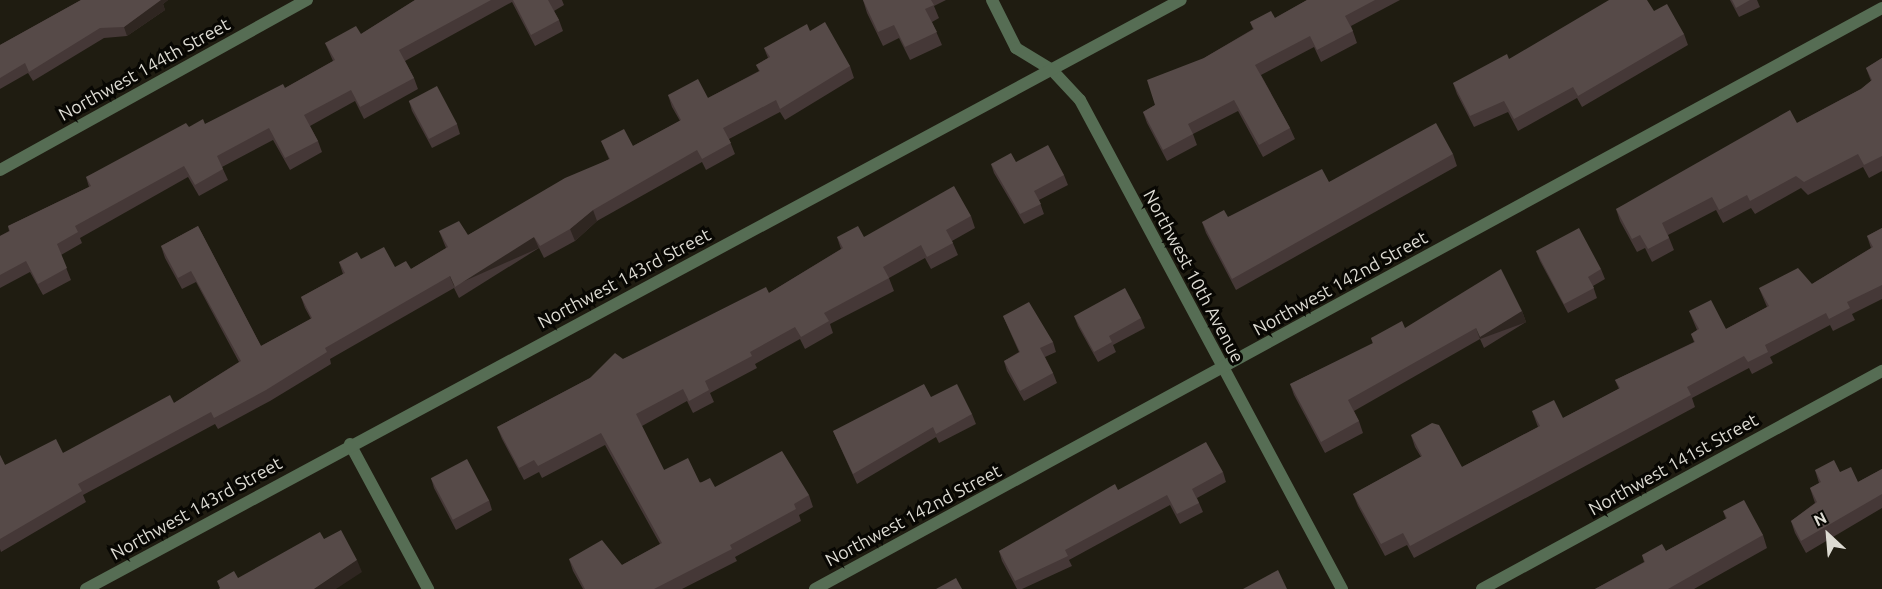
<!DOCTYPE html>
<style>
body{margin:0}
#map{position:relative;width:1882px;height:589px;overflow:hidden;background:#1f1c11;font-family:Ubuntu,sans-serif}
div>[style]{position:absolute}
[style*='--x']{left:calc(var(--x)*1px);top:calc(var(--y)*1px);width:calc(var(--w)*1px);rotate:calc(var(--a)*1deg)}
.minor>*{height:12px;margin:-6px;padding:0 6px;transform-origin:6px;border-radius:6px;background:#566d54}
.tertiary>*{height:12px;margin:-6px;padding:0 6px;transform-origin:6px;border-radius:6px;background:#566d54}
.wall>*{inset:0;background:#453837}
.shaded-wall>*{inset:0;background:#2f2621;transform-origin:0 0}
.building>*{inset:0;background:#564a48;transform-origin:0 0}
span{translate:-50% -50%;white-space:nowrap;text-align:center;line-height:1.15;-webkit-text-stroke:6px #080703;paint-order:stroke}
.street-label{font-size:18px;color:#dddbd3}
.north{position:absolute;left:1798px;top:505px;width:60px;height:60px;-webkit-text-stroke:4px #080703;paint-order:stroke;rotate:334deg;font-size:16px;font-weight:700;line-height:24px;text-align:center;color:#dddbd3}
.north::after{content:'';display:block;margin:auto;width:21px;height:27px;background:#dddbd3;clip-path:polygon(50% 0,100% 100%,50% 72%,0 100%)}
</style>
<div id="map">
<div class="minor">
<div style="--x:992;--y:0;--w:54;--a:63.4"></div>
<div style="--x:1016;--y:48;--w:42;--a:31.4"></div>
<div style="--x:1052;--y:70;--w:41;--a:47"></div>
<div style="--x:1080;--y:100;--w:555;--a:61.82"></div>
<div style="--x:0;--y:170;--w:351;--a:-29"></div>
<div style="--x:350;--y:444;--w:165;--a:61.7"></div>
<div style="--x:815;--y:589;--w:1215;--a:-28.57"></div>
<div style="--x:1482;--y:589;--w:456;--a:-28.6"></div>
</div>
<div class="tertiary">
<div style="--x:86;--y:589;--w:1243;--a:-28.28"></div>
</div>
<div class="wall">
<div style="clip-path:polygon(81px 0,168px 0,163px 4px,165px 10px,127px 36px,104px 38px,33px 81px,28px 73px,0 89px,0 45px)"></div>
<div style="clip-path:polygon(415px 0,562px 0,564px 5px,554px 11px,559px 20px,563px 31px,535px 46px,512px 2px,405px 61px,414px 78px,418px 89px,364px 119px,355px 101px,310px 126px,318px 141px,322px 152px,290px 170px,273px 140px,222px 167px,228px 180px,199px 196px,188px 177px,80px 238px,82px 243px,61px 255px,71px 280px,43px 295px,30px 272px,0 288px,0 236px,9px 231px,8px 226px,89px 187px,86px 177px,189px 127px,205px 124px,285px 88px,333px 61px,325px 43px,361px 34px)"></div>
<div style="clip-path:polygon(863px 0,946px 0,934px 6px,939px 18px,932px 22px,942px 45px,910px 60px,899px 38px,883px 46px,867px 13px)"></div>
<div style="clip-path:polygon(1307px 0,1400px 0,1351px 26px,1357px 43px,1321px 62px,1314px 47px,1261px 75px,1290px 128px,1295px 139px,1263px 157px,1238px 111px,1193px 134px,1197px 145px,1167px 161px,1147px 123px,1143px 112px,1155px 105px,1204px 58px,1253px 29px,1250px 22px,1275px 18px)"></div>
<div style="clip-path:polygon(1730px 0,1757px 0,1760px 7px,1739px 17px)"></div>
<div style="clip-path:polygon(1654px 11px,1684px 34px,1688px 45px,1582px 107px,1577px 98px,1518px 131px,1508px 112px,1474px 127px,1457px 94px,1453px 83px,1509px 59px)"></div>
<div style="clip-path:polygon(810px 31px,850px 66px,854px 78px,785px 120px,780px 112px,729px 139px,735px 154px,706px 170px,702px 162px,597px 221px,575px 241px,544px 258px,539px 248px,459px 298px,454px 288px,330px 359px,331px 364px,270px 401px,218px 429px,215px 424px,83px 495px,86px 502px,1px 552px,0 549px,0 455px,5px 465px,63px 453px,174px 403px,239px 362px,196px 282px,182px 289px,165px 258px,161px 246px,198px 226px,261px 346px,311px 319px,305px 308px,301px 297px,343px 274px,339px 262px,361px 259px,395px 267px,411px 269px,446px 248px,439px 231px,468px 235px,609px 159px,601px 141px,633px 146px,680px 121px,672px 107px,668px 95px,708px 98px,759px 71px,756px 65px,768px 58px,764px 48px)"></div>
<div style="clip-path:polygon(1882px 58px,1882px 171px,1869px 178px,1863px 167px,1808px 195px,1801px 188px,1755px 214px,1751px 208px,1723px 223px,1716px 210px,1668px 235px,1674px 250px,1652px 262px,1645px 248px,1637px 252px,1620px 221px,1616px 209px,1797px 123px,1861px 89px,1871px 81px,1866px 68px)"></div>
<div style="clip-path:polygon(409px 101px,457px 124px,460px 134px,432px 148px,412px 111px)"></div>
<div style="clip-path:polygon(1453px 154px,1457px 166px,1236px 290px,1206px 233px,1202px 222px,1228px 217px,1329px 182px)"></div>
<div style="clip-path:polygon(1016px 162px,1064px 175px,1068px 185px,1039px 200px,1044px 214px,1024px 224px,994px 173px,991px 164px)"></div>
<div style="clip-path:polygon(971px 216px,975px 228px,952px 241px,958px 255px,931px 269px,925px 258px,889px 278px,894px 291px,830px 324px,833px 333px,805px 349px,800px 339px,755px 364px,757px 368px,710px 393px,714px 402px,693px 413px,687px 401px,642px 426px,664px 470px,715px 487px,809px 495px,813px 507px,799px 515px,801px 521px,735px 557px,737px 561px,682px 589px,583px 589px,573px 571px,569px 559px,622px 565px,660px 544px,605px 445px,542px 478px,539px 472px,524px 480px,502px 439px,497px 427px,590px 378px,623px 359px,769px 293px,841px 249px,837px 237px,864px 237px)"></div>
<div style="clip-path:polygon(1882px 228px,1882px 299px,1852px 314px,1855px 320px,1833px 331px,1830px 325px,1770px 357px,1773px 363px,1752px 374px,1749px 368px,1692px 398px,1695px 407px,1414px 558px,1407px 545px,1385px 556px,1358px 506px,1353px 494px,1421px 457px,1415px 447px,1411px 435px,1462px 467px,1538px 427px,1532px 411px,1563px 418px,1619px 389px,1615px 380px,1694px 342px,1691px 334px,1697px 330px,1689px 311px,1726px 329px,1767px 307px,1759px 288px,1812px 284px,1871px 248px,1867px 236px)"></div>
<div style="clip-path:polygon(1536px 251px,1601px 269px,1605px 279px,1593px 286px,1597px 298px,1568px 313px,1540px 261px)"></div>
<div style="clip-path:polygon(1522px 311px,1526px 322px,1484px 348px,1480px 339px,1354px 411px,1359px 421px,1363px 433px,1325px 453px,1294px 395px,1290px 384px,1373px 344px,1371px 338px,1405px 328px)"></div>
<div style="clip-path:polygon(1003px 316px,1053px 342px,1056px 352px,1045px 357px,1053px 373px,1057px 383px,1024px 401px,1007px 371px,1004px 361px,1019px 352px)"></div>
<div style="clip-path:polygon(1074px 316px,1141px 318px,1145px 328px,1113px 345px,1116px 352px,1098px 362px,1078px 326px)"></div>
<div style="clip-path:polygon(931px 397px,972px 414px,976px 424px,939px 443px,936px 437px,857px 484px,833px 431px)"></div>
<div style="clip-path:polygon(1882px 469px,1882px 508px,1806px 553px,1795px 533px,1791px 521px,1815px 503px,1810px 488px,1819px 483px,1815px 470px,1840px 472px,1858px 482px)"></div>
<div style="clip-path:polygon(1223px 472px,1226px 482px,1197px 498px,1203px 512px,1180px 524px,1170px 505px,1069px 560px,1072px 566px,1022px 589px,1017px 589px,1002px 561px,999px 551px,1118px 490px)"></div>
<div style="clip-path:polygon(431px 478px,489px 500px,492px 510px,456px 530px,434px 488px)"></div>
<div style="clip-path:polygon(1723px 511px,1763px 535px,1767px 548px,1694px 589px,1595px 589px,1644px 562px,1642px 555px,1666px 551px,1726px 519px)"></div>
</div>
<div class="shaded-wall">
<div style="clip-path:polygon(160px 0,168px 0,163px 4px,165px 10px,127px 36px,124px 27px)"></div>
<div style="clip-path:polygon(593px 210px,597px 221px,575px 241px,570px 229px)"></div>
<div style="left:534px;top:237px;width:12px;height:93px;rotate:66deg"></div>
<div style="left:1522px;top:311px;width:12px;height:49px;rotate:70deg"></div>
<div style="clip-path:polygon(357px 560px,362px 572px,336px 589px,314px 589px)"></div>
</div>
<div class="building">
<div style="clip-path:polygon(81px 0,161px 0,124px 27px,100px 28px,29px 72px,25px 63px,0 78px,0 45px)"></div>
<div style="clip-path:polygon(415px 0,491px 0,399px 50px,414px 78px,360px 107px,351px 90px,304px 115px,318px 141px,285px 158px,269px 128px,217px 156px,223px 169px,195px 185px,184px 166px,75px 226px,78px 232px,57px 244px,67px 268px,38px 284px,26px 261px,0 275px,0 236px,10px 231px,8px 226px,91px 186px,86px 177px,186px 123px,189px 127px,203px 119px,205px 124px,283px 84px,285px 88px,335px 60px,325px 43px,356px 26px,361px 34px)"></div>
<div style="clip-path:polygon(513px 0,548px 0,559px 20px,531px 35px)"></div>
<div style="clip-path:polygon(863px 0,931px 0,934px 5px,925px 9px,937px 32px,905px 47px,894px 25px,878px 32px)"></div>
<div style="clip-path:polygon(1307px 0,1375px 0,1345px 16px,1353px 31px,1317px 50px,1310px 36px,1255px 65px,1290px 128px,1259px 145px,1234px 100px,1188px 124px,1193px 134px,1163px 150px,1143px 112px,1155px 105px,1147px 80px,1204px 58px,1254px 29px,1250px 22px,1271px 11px,1275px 18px)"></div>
<div style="clip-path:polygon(1609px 0,1647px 0,1654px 11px,1667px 4px,1684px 34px,1578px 96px,1573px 87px,1514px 119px,1504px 101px,1470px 116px,1453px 83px,1507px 54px,1509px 59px)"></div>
<div style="clip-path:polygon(1732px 0,1750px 0,1736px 8px)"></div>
<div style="clip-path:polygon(825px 22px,850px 66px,780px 109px,776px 100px,723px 128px,731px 143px,702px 159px,697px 150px,593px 210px,570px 229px,540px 246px,534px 237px,455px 287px,450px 276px,325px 348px,327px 352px,266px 390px,214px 418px,211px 412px,78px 484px,82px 491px,0 539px,0 455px,5px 465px,56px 439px,63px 453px,170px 395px,174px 403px,241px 361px,191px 271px,178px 278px,161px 246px,198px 226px,261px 346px,312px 318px,301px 297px,345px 273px,339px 262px,357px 252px,361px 259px,384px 247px,395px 267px,406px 261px,411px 269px,448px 247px,439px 231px,459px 221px,468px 235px,565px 178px,610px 159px,601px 141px,624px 129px,633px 146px,681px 120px,668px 95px,698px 79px,708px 98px,760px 71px,756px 65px,770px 57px,764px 48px,807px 24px,810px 31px)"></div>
<div style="clip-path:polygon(1882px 58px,1882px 156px,1864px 165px,1858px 154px,1804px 182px,1796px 176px,1750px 201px,1747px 195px,1719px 210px,1712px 197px,1662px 223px,1669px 238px,1648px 249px,1640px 235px,1632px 239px,1616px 209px,1790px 110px,1797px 123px,1861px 89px,1872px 80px,1866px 68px)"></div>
<div style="left:437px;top:86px;width:43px;height:32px;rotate:62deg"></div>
<div style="clip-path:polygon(1436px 123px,1453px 154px,1232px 279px,1202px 222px,1224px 210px,1228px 217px,1322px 169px,1329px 182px)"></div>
<div style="clip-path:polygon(1048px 145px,1064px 175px,1034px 191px,1041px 204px,1020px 214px,991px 164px,1011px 153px,1016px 162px)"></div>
<div style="clip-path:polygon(954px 186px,971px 216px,946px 230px,953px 243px,927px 257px,921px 245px,883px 267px,889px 278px,824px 313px,829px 321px,801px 337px,795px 327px,750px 352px,752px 356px,705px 381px,709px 390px,689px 401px,683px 389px,636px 414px,664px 470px,688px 458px,700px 483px,710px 478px,715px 487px,782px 451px,809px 495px,794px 504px,796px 509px,730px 545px,732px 549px,654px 589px,585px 589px,569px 559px,602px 540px,622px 565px,662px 543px,601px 433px,538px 466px,534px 460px,519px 468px,497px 427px,590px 378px,615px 353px,623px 359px,766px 287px,769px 293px,843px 248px,837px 237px,858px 226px,864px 237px)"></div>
<div style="clip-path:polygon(1579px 228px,1601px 269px,1588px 277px,1594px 288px,1564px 304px,1536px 251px)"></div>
<div style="clip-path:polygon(1882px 228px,1882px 285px,1847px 302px,1850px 308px,1829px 319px,1826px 313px,1765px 345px,1768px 352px,1748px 362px,1744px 356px,1687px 387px,1691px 395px,1410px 546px,1403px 533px,1381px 544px,1353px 494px,1422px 456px,1411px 435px,1432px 423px,1439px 425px,1462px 467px,1540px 426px,1532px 411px,1554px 400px,1563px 418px,1620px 388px,1615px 380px,1695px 342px,1691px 334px,1699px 329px,1689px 311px,1711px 300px,1726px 329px,1769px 306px,1759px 288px,1798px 268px,1812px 284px,1873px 247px,1867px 236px)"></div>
<div style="clip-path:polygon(1501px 269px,1522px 311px,1480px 337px,1476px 328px,1348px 400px,1359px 421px,1321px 442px,1290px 384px,1373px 343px,1371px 338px,1402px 321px,1405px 328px)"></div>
<div style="clip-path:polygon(1125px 288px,1141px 318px,1109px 336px,1112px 342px,1094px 352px,1074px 316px)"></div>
<div style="clip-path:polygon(1029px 302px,1053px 342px,1040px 348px,1053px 373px,1020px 391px,1004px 361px,1020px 352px,1003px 316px)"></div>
<div style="clip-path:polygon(924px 384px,931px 397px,957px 384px,972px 414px,936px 434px,933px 427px,853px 474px,833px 431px)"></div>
<div style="clip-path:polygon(1206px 442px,1223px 472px,1192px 489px,1199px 503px,1177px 514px,1167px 495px,1065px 550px,1068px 556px,1015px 581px,999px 551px,1115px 484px,1118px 490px)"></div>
<div style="left:467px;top:459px;width:47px;height:41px;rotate:62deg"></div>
<div style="clip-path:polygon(1834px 460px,1840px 472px,1851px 467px,1858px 482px,1882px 469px,1882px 494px,1801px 541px,1791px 521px,1817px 502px,1810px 488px,1821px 482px,1815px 470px)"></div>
<div style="clip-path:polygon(1744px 500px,1763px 535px,1668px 589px,1595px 589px,1645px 562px,1642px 555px,1662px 544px,1666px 551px,1727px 518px,1723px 511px)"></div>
<div style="clip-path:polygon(341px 530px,357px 560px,314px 589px,219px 589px,220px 588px,217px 581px,234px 571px,238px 578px,320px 532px,324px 539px)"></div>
<div style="clip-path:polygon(1278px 570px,1287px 589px,1243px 589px)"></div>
<div style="clip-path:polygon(956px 578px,962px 589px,936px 589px)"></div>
</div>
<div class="street-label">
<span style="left:144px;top:69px;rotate:-29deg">Northwest 144th Street</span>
<span style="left:1194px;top:276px;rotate:62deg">Northwest 10th Avenue</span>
<span style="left:624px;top:278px;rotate:-28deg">Northwest 143rd Street</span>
<span style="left:1340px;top:283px;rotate:-29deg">Northwest 142nd Street</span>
<span style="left:1673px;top:464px;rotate:-29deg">Northwest 141st Street</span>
<span style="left:196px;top:508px;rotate:-29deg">Northwest 143rd Street</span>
<span style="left:913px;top:515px;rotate:-28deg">Northwest 142nd Street</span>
</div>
<div class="north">N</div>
</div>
